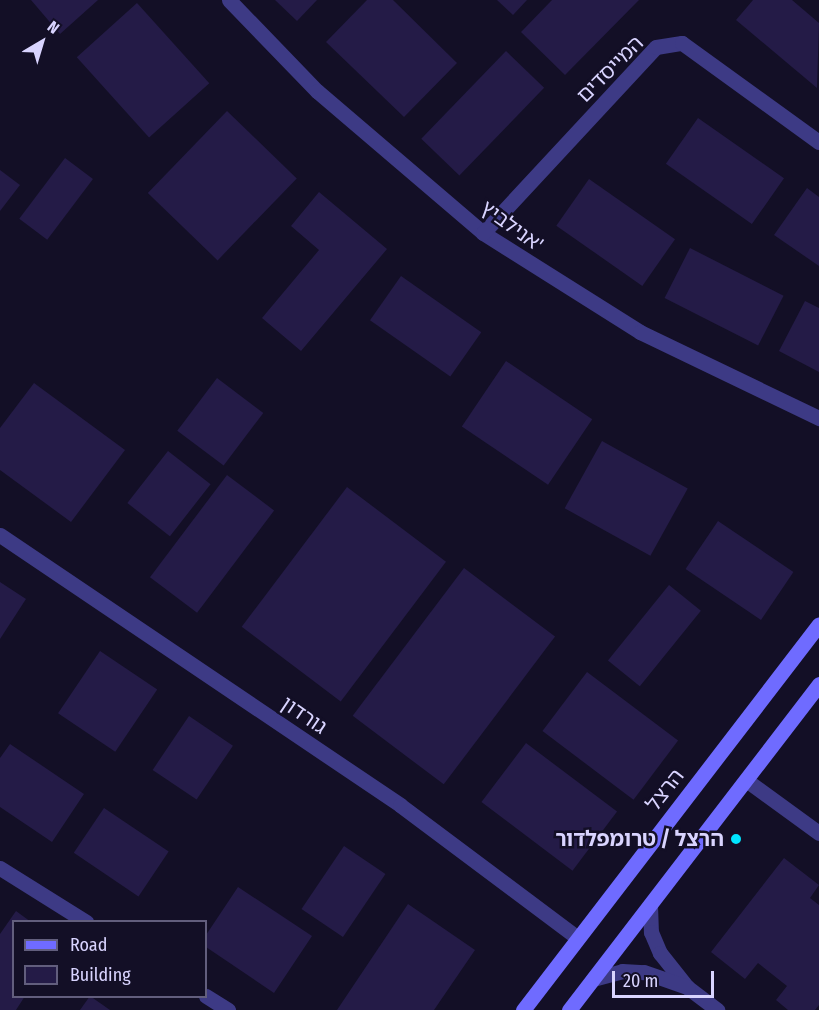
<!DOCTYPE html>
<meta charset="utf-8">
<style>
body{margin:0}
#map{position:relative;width:819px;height:1010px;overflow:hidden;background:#130f26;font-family:"Fira Sans Condensed","Noto Sans Hebrew",sans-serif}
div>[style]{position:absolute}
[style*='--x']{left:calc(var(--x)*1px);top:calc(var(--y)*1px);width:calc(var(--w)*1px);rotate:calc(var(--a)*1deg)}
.building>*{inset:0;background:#241b47;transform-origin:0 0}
.lane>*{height:15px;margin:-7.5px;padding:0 7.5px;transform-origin:7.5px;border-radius:7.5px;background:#3d3a85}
.street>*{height:15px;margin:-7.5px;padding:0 7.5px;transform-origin:7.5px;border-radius:7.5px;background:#3d3a85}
.secondary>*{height:15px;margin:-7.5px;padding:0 7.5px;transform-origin:7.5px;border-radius:7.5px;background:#6f6bff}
.dots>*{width:16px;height:16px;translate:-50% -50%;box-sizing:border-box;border:3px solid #130f26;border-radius:50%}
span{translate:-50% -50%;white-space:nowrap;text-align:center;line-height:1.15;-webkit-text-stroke:5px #130f26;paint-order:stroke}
.street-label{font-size:21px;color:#d9d4ff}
.poi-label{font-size:21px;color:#d9d4ff;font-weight:700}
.right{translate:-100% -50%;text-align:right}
.legend{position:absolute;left:12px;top:920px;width:195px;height:78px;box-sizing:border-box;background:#130f26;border:2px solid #625e7d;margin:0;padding:8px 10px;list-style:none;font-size:18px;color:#d9d4ff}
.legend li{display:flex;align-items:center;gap:12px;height:30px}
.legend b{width:30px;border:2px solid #625e7d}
.north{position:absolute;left:12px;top:12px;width:60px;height:60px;-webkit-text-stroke:4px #130f26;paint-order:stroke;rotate:38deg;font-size:16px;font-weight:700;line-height:24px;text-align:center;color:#d9d4ff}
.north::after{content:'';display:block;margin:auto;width:21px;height:27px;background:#d9d4ff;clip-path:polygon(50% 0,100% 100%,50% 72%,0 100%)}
.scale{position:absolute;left:612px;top:971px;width:102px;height:27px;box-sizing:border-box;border:3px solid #d9d4ff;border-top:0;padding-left:8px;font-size:18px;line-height:21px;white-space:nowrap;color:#d9d4ff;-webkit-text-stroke:4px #130f26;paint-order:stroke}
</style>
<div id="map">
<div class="building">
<div style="clip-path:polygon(31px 0,98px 0,60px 34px)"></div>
<div style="clip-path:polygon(275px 0,317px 0,297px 21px)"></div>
<div style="clip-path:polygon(367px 0,393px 0,457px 63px,404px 117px,326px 42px)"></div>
<div style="clip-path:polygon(497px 0,527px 0,513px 15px)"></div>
<div style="clip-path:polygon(552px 0,639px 0,565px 75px,521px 32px)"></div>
<div style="clip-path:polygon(753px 0,792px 0,819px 23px,817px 88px,736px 20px)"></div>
<div style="left:137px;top:3px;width:108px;height:81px;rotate:48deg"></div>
<div style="left:506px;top:51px;width:53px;height:122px;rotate:44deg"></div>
<div style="left:227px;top:111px;width:97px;height:114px;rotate:44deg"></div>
<div style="left:698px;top:118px;width:105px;height:56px;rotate:35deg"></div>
<div style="left:65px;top:158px;width:35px;height:76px;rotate:37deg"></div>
<div style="clip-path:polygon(0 170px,20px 185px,0 211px)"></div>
<div style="left:589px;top:179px;width:105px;height:57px;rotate:35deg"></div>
<div style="clip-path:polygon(807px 188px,819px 197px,819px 266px,774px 235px)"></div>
<div style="clip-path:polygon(319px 192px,387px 249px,301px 351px,262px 318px,319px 250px,291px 226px)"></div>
<div style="left:690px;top:248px;width:105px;height:56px;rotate:27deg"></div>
<div style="left:401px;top:276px;width:98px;height:54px;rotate:35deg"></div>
<div style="clip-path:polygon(805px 301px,819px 308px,819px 372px,779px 351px)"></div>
<div style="left:506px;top:361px;width:104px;height:79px;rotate:34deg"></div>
<div style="left:217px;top:378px;width:58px;height:66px;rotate:37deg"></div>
<div style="clip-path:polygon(34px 383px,125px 450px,71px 522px,0 470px,0 428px)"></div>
<div style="left:602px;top:441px;width:98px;height:77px;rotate:29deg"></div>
<div style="left:168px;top:451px;width:54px;height:66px;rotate:38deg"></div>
<div style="left:227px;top:475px;width:59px;height:128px;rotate:37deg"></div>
<div style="left:347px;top:487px;width:124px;height:175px;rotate:37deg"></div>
<div style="left:718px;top:521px;width:91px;height:58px;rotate:34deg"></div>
<div style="left:464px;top:568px;width:114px;height:185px;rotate:37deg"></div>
<div style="clip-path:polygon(0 582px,26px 599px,0 639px)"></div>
<div style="left:669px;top:585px;width:41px;height:97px;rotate:39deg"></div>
<div style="left:100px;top:651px;width:69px;height:75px;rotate:34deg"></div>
<div style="left:587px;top:672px;width:114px;height:74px;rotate:37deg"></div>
<div style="left:189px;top:716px;width:53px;height:65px;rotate:34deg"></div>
<div style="left:526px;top:743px;width:114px;height:74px;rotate:37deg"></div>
<div style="clip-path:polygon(10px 744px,84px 794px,52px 842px,0 807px,0 758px)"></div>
<div style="left:104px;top:808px;width:78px;height:54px;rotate:34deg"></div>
<div style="left:344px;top:846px;width:50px;height:76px;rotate:34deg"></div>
<div style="clip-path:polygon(784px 858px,819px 885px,810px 898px,819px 905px,819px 1005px,815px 1010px,788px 1010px,776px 1000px,787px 986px,758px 963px,745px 979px,711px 952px)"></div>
<div style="clip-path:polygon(238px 887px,312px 936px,274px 993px,206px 947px,206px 935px)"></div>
<div style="clip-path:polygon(408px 904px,475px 950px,434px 1010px,337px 1010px)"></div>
<div style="clip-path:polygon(16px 911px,31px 922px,14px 922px,14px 996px,25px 996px,16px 1010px,0 1010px,0 934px)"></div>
<div style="clip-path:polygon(90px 996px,110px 1010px,80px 1010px)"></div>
</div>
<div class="lane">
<div style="--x:746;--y:780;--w:90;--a:36"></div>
</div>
<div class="street">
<div style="--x:229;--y:0;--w:127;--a:46"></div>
<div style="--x:317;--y:91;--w:218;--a:40.5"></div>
<div style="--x:483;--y:233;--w:186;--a:32.2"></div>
<div style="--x:640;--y:332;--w:199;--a:25.7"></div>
<div style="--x:483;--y:233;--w:254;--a:-47.1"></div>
<div style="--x:656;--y:47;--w:26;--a:-9"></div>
<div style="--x:682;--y:43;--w:169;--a:35.9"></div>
<div style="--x:0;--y:535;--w:483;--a:34"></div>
<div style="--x:400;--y:805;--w:222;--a:36.8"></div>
<div style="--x:0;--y:868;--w:102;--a:32.1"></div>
<div style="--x:650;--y:905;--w:27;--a:88"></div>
<div style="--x:651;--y:932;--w:23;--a:67"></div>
<div style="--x:660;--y:953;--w:43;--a:51.5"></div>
<div style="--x:687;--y:987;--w:38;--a:37"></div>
<div style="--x:593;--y:979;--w:30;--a:-15"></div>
<div style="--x:622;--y:971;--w:22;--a:3"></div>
<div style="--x:644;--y:972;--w:46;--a:19.2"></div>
<div style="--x:206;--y:996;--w:26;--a:32"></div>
</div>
<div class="secondary">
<div style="--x:523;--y:1010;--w:486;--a:-52.5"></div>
<div style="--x:569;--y:1010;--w:411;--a:-52.5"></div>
</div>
<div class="dots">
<div style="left:736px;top:839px;background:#00e5ff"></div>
</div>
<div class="street-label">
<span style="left:610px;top:69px;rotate:-45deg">המייסדים</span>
<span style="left:512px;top:226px;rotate:36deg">אנילביץ'</span>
<span style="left:304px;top:715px;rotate:34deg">גורדון</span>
<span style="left:665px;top:790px;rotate:-52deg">הרצל</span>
</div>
<div class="poi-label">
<span class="right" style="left:724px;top:839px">הרצל / טרומפלדור</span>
</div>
<ul class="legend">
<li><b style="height:8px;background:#6f6bff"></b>Road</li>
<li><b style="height:16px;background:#241b47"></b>Building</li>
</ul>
<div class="north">N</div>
<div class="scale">20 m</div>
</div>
